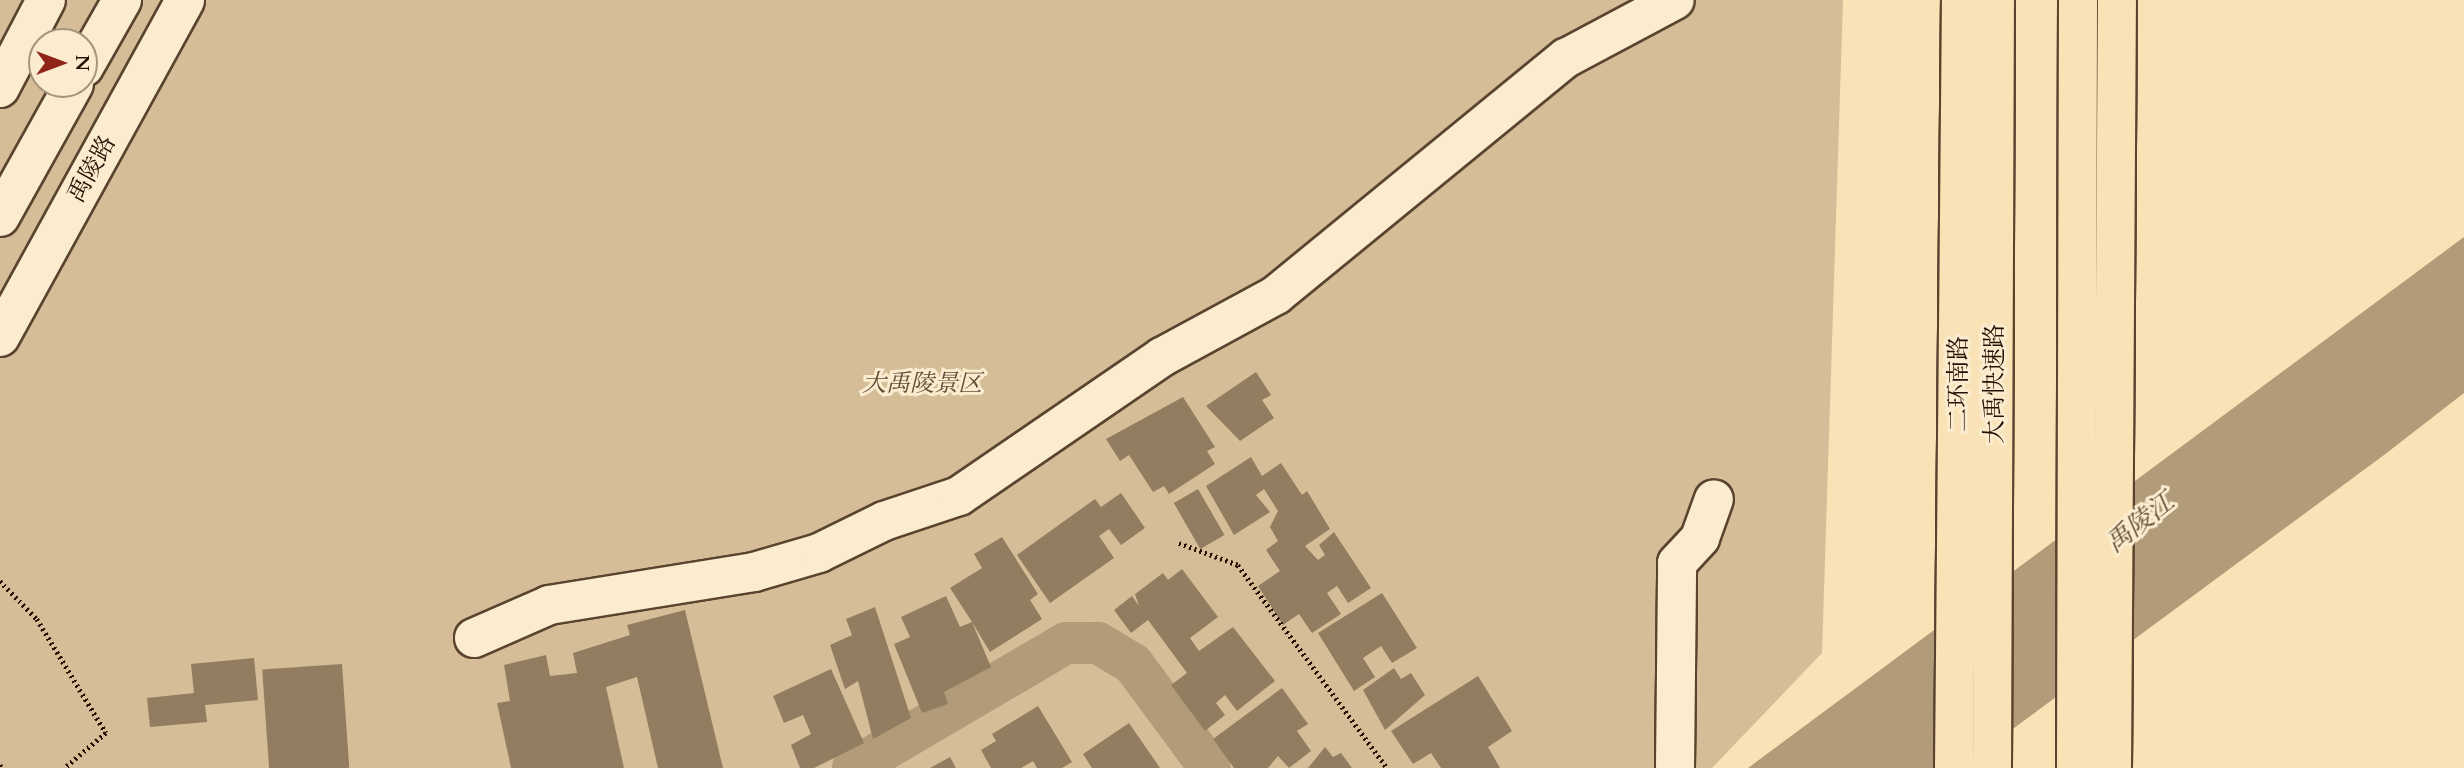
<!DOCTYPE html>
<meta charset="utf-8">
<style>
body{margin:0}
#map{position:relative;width:2464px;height:768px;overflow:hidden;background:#f9e2b5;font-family:Cardo,"Noto Serif SC",serif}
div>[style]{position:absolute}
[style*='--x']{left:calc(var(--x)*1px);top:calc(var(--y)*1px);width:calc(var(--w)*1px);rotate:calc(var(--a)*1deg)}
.green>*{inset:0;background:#d5be97}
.water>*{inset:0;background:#b19b78}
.canal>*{height:42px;margin:-21px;padding:0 21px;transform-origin:21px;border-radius:21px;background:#b19b78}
.building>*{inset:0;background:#937d60;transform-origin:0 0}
.path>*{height:4.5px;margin-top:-2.25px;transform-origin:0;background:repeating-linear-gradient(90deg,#251003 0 2px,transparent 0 5.5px)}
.roads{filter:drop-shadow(2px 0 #5a4430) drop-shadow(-2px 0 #5a4430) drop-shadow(0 2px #5a4430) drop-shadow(0 -2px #5a4430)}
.minor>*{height:38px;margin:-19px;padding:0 19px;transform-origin:19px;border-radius:19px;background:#fbeccf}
.major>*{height:38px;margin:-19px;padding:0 19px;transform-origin:19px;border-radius:19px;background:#f9e2b5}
.highway>*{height:38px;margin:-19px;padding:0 19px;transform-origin:19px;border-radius:19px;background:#f9e2b5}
span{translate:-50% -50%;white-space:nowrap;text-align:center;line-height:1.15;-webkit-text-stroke:6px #fbeccf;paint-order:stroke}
.street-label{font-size:24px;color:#251003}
.park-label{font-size:24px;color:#634d37;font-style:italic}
.water-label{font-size:26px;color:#644f38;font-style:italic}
.north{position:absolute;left:28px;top:28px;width:70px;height:70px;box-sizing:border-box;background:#fbeccf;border:2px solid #a5947d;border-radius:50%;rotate:90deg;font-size:19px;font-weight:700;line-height:28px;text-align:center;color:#251003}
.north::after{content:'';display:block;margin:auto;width:24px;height:32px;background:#8f2418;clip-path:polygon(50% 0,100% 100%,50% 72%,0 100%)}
</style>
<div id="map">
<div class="green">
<div style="clip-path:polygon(evenodd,0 0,1843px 0,1822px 653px,1712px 768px,0 768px,0 0,42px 42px,84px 42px,84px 84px,42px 84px,42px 42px)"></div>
</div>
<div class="water">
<div style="clip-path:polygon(2464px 237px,2464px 393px,2384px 455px,1960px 768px,1748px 768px)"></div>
</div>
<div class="canal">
<div style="--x:853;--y:768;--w:247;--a:-30.4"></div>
<div style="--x:1066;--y:643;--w:32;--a:0"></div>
<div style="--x:1098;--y:643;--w:41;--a:31"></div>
<div style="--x:1133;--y:664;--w:129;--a:53.5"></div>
</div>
<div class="building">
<div style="clip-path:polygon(1256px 372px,1271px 395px,1262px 400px,1274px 418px,1240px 441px,1206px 406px)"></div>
<div style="clip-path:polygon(1183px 397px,1215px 447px,1207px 451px,1215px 464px,1169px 494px,1164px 486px,1153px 492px,1129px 455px,1120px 461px,1106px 439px)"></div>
<div style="clip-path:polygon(1251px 457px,1262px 476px,1281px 463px,1302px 495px,1307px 491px,1330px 529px,1305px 546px,1318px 560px,1325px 555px,1319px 545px,1334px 532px,1371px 588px,1348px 603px,1337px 586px,1327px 593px,1341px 614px,1312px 633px,1299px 614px,1283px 625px,1258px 586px,1280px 571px,1266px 550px,1278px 541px,1270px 527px,1278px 511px,1264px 489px,1256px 495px,1270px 512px,1234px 535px,1206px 486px)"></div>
<div style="left:1198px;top:489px;width:53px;height:28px;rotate:60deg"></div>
<div style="clip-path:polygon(1121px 493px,1145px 528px,1121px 545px,1109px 529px,1099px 536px,1114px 558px,1050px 603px,1017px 555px,1095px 499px,1101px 507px)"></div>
<div style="clip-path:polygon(1002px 537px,1038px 594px,1030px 600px,1042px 619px,990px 652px,972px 622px,991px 667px,944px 692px,948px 704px,922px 713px,894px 644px,910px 637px,901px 617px,946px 596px,960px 627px,972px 622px,950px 588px,982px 568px,974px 554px)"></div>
<div style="clip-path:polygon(1182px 569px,1218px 617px,1190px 638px,1199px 651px,1233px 627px,1275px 681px,1237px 711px,1225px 695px,1216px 703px,1225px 715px,1205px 731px,1171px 685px,1187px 673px,1148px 620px,1131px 633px,1114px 610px,1132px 596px,1139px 606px,1135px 594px,1163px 573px,1168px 580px)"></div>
<div style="clip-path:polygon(1382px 593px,1417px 648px,1392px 663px,1381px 646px,1363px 658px,1375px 677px,1354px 691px,1318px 633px)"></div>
<div style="clip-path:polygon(875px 607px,911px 718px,873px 739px,858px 681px,845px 689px,830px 645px,852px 635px,846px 619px)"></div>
<div style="clip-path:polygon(685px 610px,723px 768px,658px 768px,637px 677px,606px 687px,624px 768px,511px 768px,497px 703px,510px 701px,504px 665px,546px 655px,550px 676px,577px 673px,573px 653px,630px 635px,627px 625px)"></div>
<div style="clip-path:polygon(254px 658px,258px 700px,205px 705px,207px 722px,150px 727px,147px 698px,194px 693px,191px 664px)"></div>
<div style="left:342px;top:664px;width:104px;height:80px;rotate:86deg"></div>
<div style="clip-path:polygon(1394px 668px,1401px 679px,1411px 673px,1425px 695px,1385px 730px,1363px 690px)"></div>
<div style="clip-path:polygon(831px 669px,864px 743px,814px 768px,800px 768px,791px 745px,811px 734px,803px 715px,784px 723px,773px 696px)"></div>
<div style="clip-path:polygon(1478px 676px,1512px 731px,1488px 747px,1500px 768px,1441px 768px,1431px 753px,1413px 764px,1391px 731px)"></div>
<div style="clip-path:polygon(1282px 688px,1308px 724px,1297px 731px,1311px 751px,1289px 768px,1278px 756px,1268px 768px,1234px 768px,1213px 739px)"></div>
<div style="clip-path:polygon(1038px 706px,1072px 762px,1062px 768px,1037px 768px,1033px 761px,1021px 768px,991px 768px,981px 750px,996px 741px,992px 734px)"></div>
<div style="clip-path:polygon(1129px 723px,1160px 768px,1092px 768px,1083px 754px)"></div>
<div style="clip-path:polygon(1325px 747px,1333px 757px,1341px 753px,1352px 768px,1308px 768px)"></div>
<div style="clip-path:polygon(950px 757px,956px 768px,930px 768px)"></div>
</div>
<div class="path">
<div style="--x:1179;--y:543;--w:63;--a:20.4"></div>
<div style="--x:1238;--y:565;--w:252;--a:53.7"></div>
<div style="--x:0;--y:581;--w:53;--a:45.8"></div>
<div style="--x:37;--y:619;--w:133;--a:58.8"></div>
<div style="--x:106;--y:733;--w:54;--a:139.5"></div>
<div style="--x:0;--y:765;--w:4;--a:56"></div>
</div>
<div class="roads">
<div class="minor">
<div style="--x:84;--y:67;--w:77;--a:-60.4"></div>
<div style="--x:0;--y:88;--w:99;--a:-62.4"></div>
<div style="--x:0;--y:217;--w:152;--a:-60.9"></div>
<div style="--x:0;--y:337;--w:384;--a:-61.2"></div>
<div style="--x:474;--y:638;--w:82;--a:-23.7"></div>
<div style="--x:549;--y:605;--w:208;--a:-9.1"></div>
<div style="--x:754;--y:572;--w:68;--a:-16.3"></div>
<div style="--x:819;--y:553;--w:72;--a:-26.2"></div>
<div style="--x:884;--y:521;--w:79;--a:-18.4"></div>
<div style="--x:959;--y:496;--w:246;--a:-34.4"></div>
<div style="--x:1162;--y:357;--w:130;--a:-28.5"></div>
<div style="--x:1276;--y:295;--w:375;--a:-39.3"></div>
<div style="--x:1566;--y:58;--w:123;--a:-28"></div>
<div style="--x:1675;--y:768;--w:205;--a:-89.4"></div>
<div style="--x:1677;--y:563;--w:34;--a:-47"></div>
<div style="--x:1700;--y:538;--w:41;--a:-70.3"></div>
</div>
<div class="major">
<div style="--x:1954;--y:768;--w:768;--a:-89.48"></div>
<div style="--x:2112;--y:768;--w:768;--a:-89.63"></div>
</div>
<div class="highway">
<div style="--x:1992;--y:768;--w:768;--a:-89.78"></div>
<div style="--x:2076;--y:768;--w:768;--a:-89.85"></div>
</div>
</div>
<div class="street-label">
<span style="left:92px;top:169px;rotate:-61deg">禹陵路</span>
<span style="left:1959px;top:384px;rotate:-90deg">二环南路</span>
<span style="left:1995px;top:384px;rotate:-90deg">大禹快速路</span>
</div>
<div class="park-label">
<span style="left:922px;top:384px">大禹陵景区</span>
</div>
<div class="water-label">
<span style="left:2140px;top:523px;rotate:-38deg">禹陵江</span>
</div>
<div class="north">N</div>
</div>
